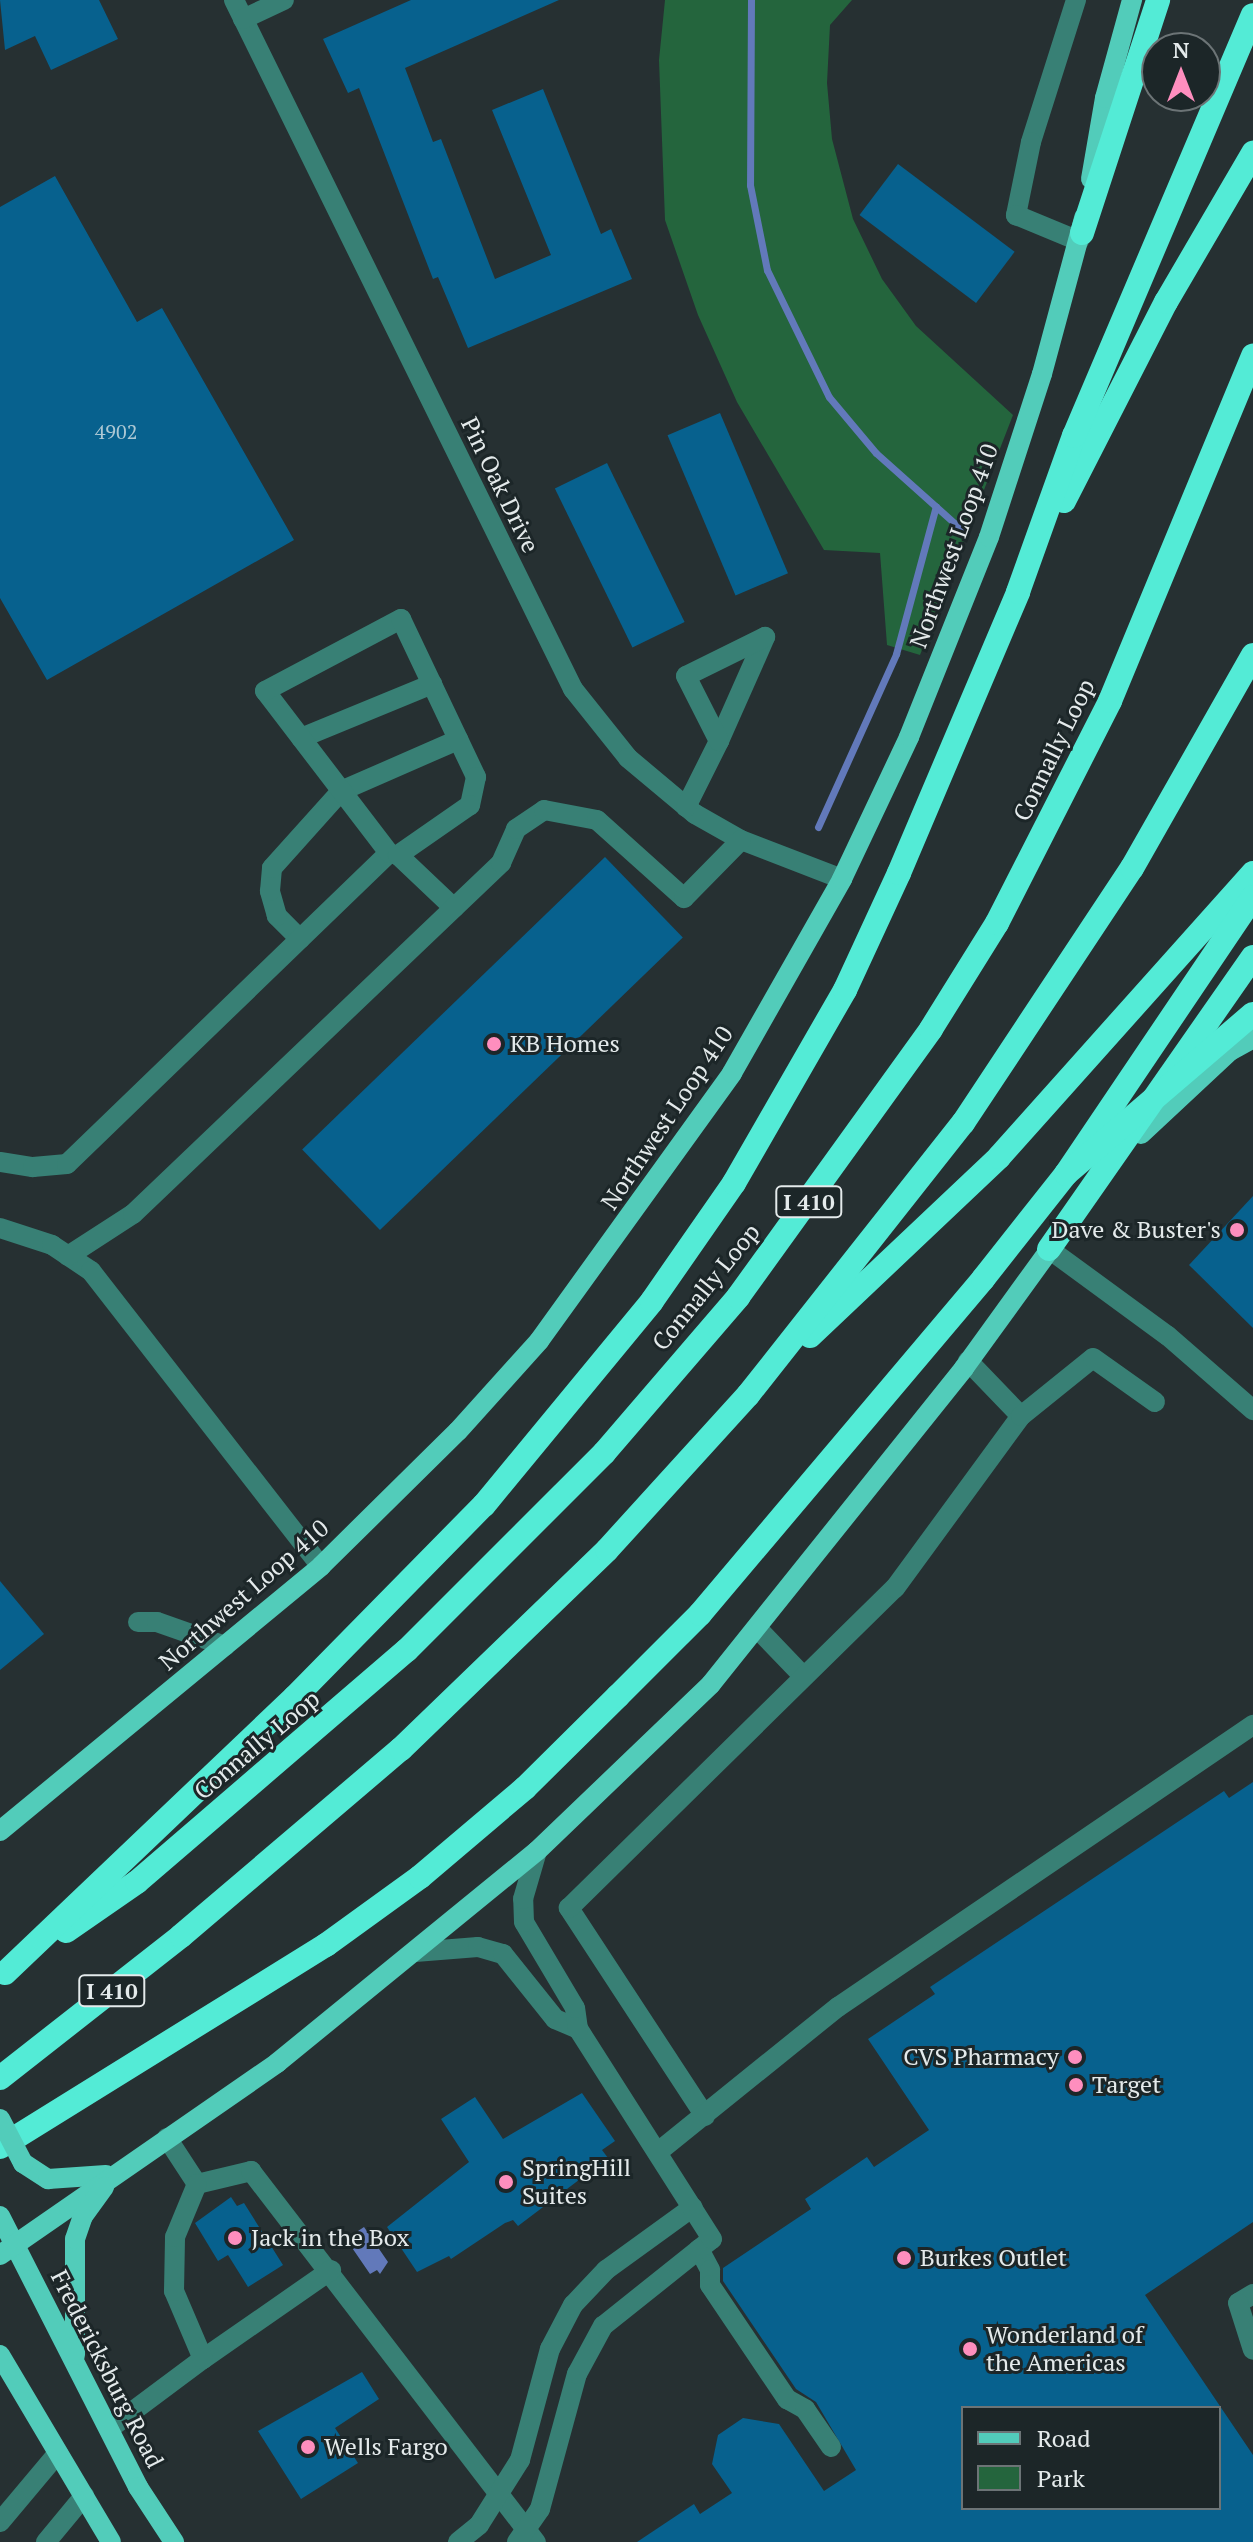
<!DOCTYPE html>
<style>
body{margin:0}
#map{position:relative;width:1253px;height:2542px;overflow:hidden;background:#263032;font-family:"PT Serif",serif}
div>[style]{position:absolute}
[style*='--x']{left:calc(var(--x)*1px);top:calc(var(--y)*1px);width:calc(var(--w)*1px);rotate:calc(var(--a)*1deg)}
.green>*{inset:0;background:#24653d}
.water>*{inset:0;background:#6279ba}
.stream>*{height:7px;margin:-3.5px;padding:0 3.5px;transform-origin:3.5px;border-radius:3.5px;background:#6279ba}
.building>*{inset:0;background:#07618e;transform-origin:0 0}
.minor>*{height:20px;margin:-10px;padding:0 10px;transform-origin:10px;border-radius:10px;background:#388075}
.major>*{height:20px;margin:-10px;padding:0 10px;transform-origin:10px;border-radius:10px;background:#52ccba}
.highway>*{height:24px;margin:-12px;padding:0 12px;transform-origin:12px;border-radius:12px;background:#53ebd6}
.major-bridge>*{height:20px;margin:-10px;padding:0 10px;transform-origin:10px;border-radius:10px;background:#52ccba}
.highway-bridge>*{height:24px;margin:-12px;padding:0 12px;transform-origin:12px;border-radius:12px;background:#53ebd6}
.dots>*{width:22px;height:22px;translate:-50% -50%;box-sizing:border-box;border:4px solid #1c2628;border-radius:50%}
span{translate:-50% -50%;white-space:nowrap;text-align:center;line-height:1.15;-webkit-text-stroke:6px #1c2628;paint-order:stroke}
.number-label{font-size:20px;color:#adc8d4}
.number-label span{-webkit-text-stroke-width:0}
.shield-label span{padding:2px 6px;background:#1c2628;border:2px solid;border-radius:6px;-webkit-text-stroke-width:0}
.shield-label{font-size:22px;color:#e4eaeb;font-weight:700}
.street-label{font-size:24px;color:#e4eaeb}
.poi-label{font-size:24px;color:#e4eaeb}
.left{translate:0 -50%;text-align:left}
.right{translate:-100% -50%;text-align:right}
.legend{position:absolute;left:961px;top:2406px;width:260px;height:104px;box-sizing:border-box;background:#1c2628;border:2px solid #6c7476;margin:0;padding:10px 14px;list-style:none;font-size:24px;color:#e4eaeb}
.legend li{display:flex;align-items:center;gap:16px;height:40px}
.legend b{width:40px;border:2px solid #6c7476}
.north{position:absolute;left:1141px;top:32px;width:80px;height:80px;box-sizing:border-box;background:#1c2628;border:2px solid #6c7476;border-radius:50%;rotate:0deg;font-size:22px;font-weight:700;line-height:32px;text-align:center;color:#e4eaeb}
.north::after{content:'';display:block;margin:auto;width:28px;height:36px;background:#fe8ebe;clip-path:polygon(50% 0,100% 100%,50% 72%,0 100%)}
</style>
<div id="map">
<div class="green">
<div style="clip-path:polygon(665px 0,852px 0,830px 25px,827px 83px,832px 139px,853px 219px,882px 279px,916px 326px,1013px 415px,920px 655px,887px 645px,880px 553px,824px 550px,737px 402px,698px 315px,665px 220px,659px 60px)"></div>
</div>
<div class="water">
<div style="clip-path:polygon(364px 2227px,388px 2262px,380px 2274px,377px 2270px,370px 2274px,346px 2239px)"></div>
</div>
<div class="stream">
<div style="--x:751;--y:0;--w:185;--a:90.3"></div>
<div style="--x:750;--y:185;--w:87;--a:78.7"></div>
<div style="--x:767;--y:270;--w:141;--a:64"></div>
<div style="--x:829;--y:397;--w:73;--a:50"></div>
<div style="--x:876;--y:453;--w:114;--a:41.8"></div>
<div style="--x:818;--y:827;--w:190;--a:-65.7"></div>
<div style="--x:896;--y:654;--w:153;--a:-74.9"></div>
</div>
<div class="building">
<div style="clip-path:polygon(0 0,99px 0,118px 39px,51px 70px,35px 36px,5px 50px)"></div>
<div style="clip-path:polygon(411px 0,559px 0,405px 68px,433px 142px,441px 139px,495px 279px,551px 255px,492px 110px,543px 89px,601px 234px,611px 229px,632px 279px,468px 348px,438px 277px,433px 279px,359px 88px,348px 93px,323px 39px)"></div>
<div style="left:898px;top:164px;width:146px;height:64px;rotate:37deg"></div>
<div style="clip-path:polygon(55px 176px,137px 322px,162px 308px,294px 540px,47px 680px,0 598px,0 207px)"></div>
<div style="left:720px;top:413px;width:174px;height:57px;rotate:67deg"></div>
<div style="left:607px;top:463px;width:177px;height:58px;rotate:64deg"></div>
<div style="left:605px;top:857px;width:112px;height:421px;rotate:46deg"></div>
<div style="clip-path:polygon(1253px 1196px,1253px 1328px,1189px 1265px)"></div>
<div style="clip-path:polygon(0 1581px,44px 1634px,0 1670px)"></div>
<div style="clip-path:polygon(evenodd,1253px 1782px,1253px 2222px,1145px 2295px,1253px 2455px,1253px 2542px,637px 2542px,694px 2504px,700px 2514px,732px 2493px,712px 2464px,718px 2435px,743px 2418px,779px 2424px,824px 2491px,856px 2470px,816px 2402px,796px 2389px,723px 2281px,723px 2268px,811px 2209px,805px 2199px,867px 2157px,874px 2167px,929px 2130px,868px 2039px,935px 1994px,930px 1987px,1224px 1791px,1229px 1798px,1253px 1782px,963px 2408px,1219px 2408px,1219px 2508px,963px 2508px,963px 2408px)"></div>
<div style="clip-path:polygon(582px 2093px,615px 2141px,602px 2150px,608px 2158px,518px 2226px,513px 2220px,505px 2223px,451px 2259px,449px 2256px,417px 2272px,387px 2227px,469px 2162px,441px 2119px,475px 2097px,503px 2139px)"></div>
<div style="clip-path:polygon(231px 2197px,237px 2206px,244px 2203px,283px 2265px,248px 2287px,228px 2255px,218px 2261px,195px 2223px)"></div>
<div style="clip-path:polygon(362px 2372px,379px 2399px,335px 2428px,358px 2463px,301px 2499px,258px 2431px)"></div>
</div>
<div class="minor">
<div style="--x:234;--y:0;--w:768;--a:63.8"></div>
<div style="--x:573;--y:689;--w:88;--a:51.4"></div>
<div style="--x:628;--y:758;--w:87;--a:39.9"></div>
<div style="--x:695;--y:814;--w:53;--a:29.5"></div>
<div style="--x:741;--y:840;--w:108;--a:21.1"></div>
<div style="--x:1076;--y:0;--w:149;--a:107.6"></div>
<div style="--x:1031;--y:142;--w:75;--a:101.6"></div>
<div style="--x:1016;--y:215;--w:68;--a:22.4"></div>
<div style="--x:243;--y:19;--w:45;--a:-24.9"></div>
<div style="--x:301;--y:738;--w:142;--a:-22.4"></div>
<div style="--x:686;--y:807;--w:74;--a:-63.4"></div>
<div style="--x:719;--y:741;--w:114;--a:-66.1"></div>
<div style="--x:765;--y:637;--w:88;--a:153.7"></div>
<div style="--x:686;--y:676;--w:73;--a:63.1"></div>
<div style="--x:300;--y:939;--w:33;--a:-135"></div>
<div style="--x:277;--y:916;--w:26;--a:-106"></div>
<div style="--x:270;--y:891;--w:23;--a:-85"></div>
<div style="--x:272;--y:868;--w:103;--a:-48.1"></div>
<div style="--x:341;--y:791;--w:128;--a:-23.6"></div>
<div style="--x:0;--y:1162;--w:33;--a:9"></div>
<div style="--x:33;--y:1167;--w:34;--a:-5"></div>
<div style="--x:67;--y:1164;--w:448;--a:-44"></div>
<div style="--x:389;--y:853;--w:204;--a:-127.4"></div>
<div style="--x:265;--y:691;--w:154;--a:-27.9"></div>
<div style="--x:401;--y:619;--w:175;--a:64.6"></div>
<div style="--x:476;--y:777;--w:29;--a:102"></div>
<div style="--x:470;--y:805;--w:88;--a:145.2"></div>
<div style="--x:398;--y:855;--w:77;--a:43.4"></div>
<div style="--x:0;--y:1228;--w:55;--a:18.1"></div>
<div style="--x:52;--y:1245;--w:47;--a:33.7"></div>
<div style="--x:91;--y:1271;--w:374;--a:52.1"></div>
<div style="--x:1049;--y:1249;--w:147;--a:36.2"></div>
<div style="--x:1168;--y:1336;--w:113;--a:41"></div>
<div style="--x:68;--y:1256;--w:77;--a:-32.9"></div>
<div style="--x:133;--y:1214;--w:509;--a:-43.65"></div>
<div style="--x:501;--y:863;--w:37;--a:-66"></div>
<div style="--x:516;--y:829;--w:34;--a:-34"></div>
<div style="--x:544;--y:810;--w:54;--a:10.7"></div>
<div style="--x:597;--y:820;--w:117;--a:41.9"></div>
<div style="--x:684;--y:898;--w:81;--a:-45.5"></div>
<div style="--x:968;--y:1361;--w:76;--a:46.1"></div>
<div style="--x:138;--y:1622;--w:19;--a:0"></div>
<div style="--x:157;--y:1622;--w:72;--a:19.4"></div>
<div style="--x:757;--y:1628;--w:65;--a:46.2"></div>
<div style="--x:415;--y:1952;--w:63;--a:-4.5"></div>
<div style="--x:478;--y:1947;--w:26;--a:16"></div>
<div style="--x:503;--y:1954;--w:83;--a:51.3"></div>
<div style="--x:555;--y:2019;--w:25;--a:23"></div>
<div style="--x:705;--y:2116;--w:249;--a:-123.2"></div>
<div style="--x:569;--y:1908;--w:457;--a:-44.5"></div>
<div style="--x:895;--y:1588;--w:213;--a:-53.8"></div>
<div style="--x:1021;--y:1416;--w:92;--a:-38.9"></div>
<div style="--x:1093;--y:1358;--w:76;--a:35.4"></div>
<div style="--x:167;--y:2138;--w:55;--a:56.9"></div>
<div style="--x:197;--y:2184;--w:56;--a:-13.5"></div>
<div style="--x:251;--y:2171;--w:468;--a:52.5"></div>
<div style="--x:658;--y:2152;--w:231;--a:-38.9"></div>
<div style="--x:838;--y:2007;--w:502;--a:-34.2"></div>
<div style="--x:699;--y:2249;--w:24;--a:62"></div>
<div style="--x:710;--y:2270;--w:15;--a:90"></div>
<div style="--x:710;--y:2285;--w:138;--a:56"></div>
<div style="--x:787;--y:2399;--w:21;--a:29"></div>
<div style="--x:805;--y:2409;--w:46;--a:55.6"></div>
<div style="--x:1253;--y:2294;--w:17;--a:149"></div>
<div style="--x:1238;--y:2303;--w:49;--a:72.3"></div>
<div style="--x:203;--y:2359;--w:156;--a:-34.8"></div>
<div style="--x:109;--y:2429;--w:117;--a:-36.7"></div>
<div style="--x:203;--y:2359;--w:74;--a:-113.1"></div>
<div style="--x:174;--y:2291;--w:54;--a:-88.9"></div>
<div style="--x:175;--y:2237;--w:57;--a:-67.5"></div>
<div style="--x:0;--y:2522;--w:90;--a:-50"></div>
<div style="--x:46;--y:2542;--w:60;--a:-50.4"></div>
<div style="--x:458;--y:2542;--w:27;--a:-39"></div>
<div style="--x:479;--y:2525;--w:77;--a:-57.8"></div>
<div style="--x:520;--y:2460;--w:115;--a:-74.9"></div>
<div style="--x:550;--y:2349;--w:50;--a:-62.4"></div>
<div style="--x:573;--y:2305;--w:48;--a:-46.7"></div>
<div style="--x:606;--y:2270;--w:107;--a:-35.9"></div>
<div style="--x:517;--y:2542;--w:40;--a:-55.1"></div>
<div style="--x:540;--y:2509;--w:140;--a:-74.7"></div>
<div style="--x:577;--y:2374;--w:55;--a:-61.6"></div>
<div style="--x:603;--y:2326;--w:139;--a:-38.6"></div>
<div style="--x:712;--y:2239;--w:249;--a:-122.5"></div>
<div style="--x:578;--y:2029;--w:21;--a:-98"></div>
<div style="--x:575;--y:2008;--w:100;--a:-120.7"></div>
<div style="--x:524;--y:1922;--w:23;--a:-92"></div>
<div style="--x:523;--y:1899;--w:50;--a:-73.7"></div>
</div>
<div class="major">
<div style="--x:1091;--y:179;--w:82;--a:-80.2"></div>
<div style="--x:1105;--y:98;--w:102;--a:-74.6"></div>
<div style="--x:1141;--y:1134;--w:122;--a:-43"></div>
<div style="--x:1230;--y:1051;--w:26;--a:-29"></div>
<div style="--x:0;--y:1831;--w:416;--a:-39.5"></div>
<div style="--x:321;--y:1566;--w:192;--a:-44.6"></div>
<div style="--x:458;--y:1431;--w:121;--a:-48"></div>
<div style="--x:539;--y:1341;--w:330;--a:-54.2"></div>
<div style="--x:732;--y:1073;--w:223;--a:-60.4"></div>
<div style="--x:842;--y:879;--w:157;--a:-64.7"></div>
<div style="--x:909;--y:737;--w:215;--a:-68.2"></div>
<div style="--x:989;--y:537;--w:171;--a:-72"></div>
<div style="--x:1042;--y:374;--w:162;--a:-74.9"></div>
<div style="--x:23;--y:2163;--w:30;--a:33"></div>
<div style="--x:48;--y:2179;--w:58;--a:-3.9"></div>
<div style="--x:0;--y:2216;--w:304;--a:63"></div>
<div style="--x:138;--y:2487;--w:66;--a:56.8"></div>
<div style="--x:0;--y:2255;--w:337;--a:-34.7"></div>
<div style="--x:277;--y:2063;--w:335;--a:-39.2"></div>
<div style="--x:537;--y:1851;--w:241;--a:-43.8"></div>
<div style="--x:711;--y:1684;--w:405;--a:-51.3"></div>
<div style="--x:964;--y:1368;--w:162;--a:-54.1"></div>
<div style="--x:0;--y:2355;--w:217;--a:59.3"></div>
<div style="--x:75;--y:2355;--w:116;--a:-90"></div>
<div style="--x:75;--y:2239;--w:24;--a:-71"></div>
<div style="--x:83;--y:2216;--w:36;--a:-54"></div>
</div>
<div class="highway">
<div style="--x:1082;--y:233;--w:245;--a:-71.9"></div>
<div style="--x:1064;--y:501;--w:224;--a:-62.9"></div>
<div style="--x:1166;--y:302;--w:173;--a:-59.7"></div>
<div style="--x:1049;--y:1249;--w:356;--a:-55.1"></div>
<div style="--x:810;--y:1336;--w:260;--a:-43.4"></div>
<div style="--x:999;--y:1157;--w:381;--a:-48.2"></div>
<div style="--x:66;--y:1931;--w:86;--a:-34.6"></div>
<div style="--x:137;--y:1882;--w:356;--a:-40.7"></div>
<div style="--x:407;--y:1650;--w:279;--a:-45"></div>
<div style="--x:604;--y:1453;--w:206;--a:-49.3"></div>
<div style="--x:738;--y:1297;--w:330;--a:-54.2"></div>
<div style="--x:931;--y:1029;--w:125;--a:-58.1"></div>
<div style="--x:997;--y:923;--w:249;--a:-63"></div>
<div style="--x:1110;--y:701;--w:374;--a:-67.5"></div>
<div style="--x:5;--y:1973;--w:400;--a:-43.6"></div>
<div style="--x:295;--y:1697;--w:269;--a:-45.5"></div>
<div style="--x:484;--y:1505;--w:264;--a:-50.5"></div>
<div style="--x:652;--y:1301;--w:144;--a:-55.2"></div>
<div style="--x:734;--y:1183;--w:223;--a:-60.1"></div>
<div style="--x:845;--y:990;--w:129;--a:-65.2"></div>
<div style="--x:899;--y:873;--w:305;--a:-67"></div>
<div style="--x:1018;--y:592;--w:166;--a:-70.3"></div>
<div style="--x:1074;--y:436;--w:457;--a:-67"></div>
<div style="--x:0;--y:2078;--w:230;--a:-38.1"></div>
<div style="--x:181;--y:1936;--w:289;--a:-40.4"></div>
<div style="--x:401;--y:1749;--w:286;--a:-44"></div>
<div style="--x:607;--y:1550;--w:210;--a:-47.7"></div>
<div style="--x:748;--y:1395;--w:347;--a:-51.7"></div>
<div style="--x:963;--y:1123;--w:306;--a:-56.5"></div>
<div style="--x:1132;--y:868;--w:245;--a:-60.4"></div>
<div style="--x:0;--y:2147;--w:384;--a:-31.8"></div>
<div style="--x:326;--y:1945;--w:116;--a:-35.9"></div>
<div style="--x:420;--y:1877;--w:138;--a:-40.3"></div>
<div style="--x:525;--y:1788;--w:131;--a:-44.7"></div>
<div style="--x:618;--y:1696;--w:116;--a:-45"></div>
<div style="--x:700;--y:1614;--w:439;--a:-49.8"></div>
<div style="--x:983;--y:1279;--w:134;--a:-51.7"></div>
<div style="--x:1066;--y:1174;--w:334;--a:-56"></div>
</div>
<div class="major-bridge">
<div style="--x:0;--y:2119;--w:50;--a:62.4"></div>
</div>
<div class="highway-bridge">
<div style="--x:1066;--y:1174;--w:246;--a:-40.6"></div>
</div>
<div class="dots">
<div style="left:494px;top:1044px;background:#fe8ebe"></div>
<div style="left:1237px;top:1230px;background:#fe8ebe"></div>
<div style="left:1075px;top:2057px;background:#fe8ebe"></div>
<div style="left:1076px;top:2085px;background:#fe8ebe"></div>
<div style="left:506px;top:2182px;background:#fe8ebe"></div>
<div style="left:235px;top:2238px;background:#fe8ebe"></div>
<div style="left:904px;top:2258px;background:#fe8ebe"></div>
<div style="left:970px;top:2349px;background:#fe8ebe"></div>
<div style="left:308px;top:2447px;background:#fe8ebe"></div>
</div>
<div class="number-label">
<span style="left:116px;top:431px">4902</span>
</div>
<div class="shield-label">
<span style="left:809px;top:1202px">I 410</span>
<span style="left:112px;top:1991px">I 410</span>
</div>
<div class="street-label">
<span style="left:500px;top:485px;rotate:64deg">Pin Oak Drive</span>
<span style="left:954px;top:546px;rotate:-70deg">Northwest Loop 410</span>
<span style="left:1054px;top:750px;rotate:-64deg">Connally Loop</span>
<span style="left:667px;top:1118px;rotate:-56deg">Northwest Loop 410</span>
<span style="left:706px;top:1287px;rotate:-51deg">Connally Loop</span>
<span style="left:244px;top:1595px;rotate:-41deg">Northwest Loop 410</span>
<span style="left:257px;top:1745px;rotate:-40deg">Connally Loop</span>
<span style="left:107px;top:2369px;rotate:63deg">Fredericksburg Road</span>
</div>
<div class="poi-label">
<span class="left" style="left:510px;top:1044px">KB Homes</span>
<span class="right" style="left:1221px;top:1230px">Dave &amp; Buster's</span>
<span class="right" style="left:1059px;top:2057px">CVS Pharmacy</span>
<span class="left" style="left:1092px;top:2085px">Target</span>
<span class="left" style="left:522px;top:2182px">SpringHill<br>Suites</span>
<span class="left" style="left:251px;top:2238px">Jack in the Box</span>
<span class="left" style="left:920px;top:2258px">Burkes Outlet</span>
<span class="left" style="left:986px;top:2349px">Wonderland of<br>the Americas</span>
<span class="left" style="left:324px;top:2447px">Wells Fargo</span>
</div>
<ul class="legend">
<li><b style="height:10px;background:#52ccba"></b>Road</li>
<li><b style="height:22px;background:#24653d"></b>Park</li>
</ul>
<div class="north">N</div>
</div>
